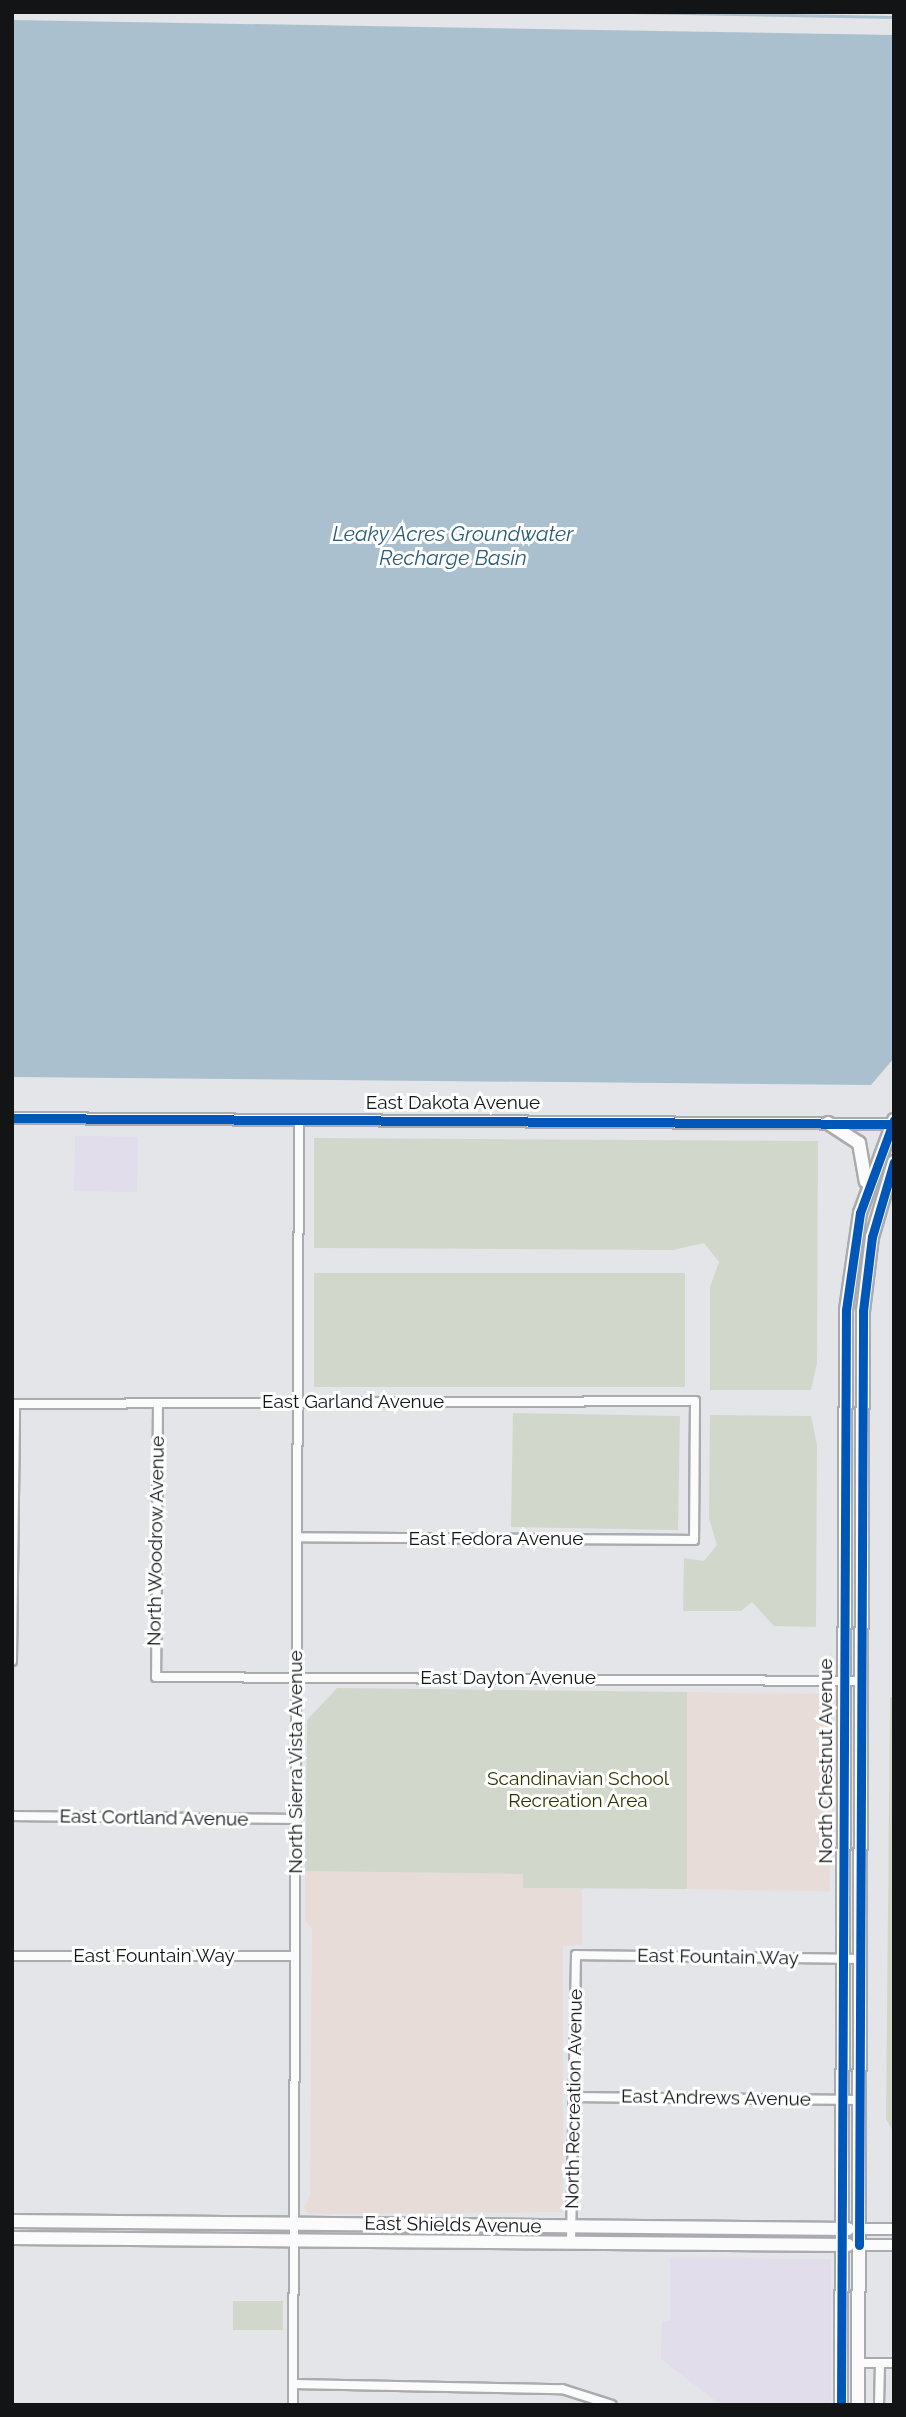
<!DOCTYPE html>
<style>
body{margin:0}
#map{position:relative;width:906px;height:2417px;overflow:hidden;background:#e3e5e9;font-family:Raleway,sans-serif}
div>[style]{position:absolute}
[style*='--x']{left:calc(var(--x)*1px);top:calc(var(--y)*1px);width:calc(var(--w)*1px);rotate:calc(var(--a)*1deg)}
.industrial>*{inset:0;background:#e1ddea;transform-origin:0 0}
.education>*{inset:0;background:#e8dcd8;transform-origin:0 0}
.green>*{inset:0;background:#d2d7cb;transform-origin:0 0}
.water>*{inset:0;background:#aac0ce}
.stream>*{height:2.5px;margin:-1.25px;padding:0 1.25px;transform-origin:1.25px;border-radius:1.25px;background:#aac0ce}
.roads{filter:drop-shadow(2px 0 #a9abae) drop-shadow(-2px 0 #a9abae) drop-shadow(0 2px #a9abae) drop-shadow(0 -2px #a9abae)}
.minor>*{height:8px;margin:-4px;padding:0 4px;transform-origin:4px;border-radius:4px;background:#fbfbfc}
.tertiary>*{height:10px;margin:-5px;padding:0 5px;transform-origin:5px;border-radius:5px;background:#fbfbfc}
.secondary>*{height:12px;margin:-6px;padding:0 6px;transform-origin:6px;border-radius:6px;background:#fbfbfc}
.cycleway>*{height:9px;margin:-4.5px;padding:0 4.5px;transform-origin:4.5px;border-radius:4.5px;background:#0057b8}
span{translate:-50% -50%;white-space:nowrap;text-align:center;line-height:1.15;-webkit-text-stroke:6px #fff;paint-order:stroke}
.street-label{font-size:19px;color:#121416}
.park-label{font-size:19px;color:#2d3500}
.water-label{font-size:21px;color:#285c79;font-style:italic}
.frame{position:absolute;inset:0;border:14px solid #121416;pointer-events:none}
</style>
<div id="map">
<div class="industrial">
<div style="left:75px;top:1136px;width:63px;height:55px;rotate:1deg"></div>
<div style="clip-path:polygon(670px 2258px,831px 2259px,831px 2405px,721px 2405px,661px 2359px,662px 2321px,670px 2321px)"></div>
</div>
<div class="education">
<div style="left:687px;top:1692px;width:146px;height:197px;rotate:1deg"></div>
<div style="clip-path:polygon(305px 1871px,523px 1874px,524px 1888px,582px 1889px,582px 1945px,563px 1946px,563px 2212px,309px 2214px,304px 2208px,310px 2195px,312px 1928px,305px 1921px)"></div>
</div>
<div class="green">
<div style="clip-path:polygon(314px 1138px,818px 1141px,817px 1363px,811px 1390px,710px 1390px,710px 1287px,719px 1262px,704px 1243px,673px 1250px,314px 1248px)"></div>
<div style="left:314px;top:1273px;width:371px;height:114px"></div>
<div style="left:513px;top:1413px;width:167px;height:114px;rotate:1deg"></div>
<div style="clip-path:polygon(710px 1415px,811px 1416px,817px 1445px,816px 1627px,774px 1626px,752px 1602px,741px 1611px,683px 1611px,684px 1558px,704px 1561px,717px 1545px,709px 1518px)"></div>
<div style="clip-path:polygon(337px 1688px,687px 1692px,687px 1889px,523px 1888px,523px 1874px,305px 1871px,307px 1720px)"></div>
<div style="clip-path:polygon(890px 1697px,894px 1698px,894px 2133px,886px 2119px)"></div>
<div style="left:233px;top:2301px;width:50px;height:29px"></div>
</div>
<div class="water">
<div style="clip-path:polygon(12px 20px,894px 35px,894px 1058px,871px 1085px,12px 1077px)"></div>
</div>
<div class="stream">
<div style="--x:631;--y:12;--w:263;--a:1.1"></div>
</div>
<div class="roads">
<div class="minor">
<div style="--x:12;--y:1404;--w:683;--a:-0.25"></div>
<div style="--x:695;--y:1401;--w:139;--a:90.4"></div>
<div style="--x:694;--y:1540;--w:397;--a:-179.6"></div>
<div style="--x:158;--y:1404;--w:273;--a:90.4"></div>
<div style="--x:156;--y:1677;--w:705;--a:0.33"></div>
<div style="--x:12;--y:1661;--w:257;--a:-89.3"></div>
<div style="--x:12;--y:1816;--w:284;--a:0.6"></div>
<div style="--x:12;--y:1956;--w:283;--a:0"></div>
<div style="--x:573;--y:2097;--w:286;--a:0.6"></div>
<div style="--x:571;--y:2242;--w:287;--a:-89"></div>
<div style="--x:576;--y:1955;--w:284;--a:0.8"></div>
<div style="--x:858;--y:2363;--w:36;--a:0"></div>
<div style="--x:293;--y:2384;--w:269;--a:1.1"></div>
<div style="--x:562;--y:2389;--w:52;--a:17.7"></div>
<div style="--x:293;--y:2405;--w:1285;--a:-89.73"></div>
<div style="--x:879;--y:2405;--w:42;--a:-88.6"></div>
</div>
<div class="tertiary">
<div style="--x:12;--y:1118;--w:882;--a:0.39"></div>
<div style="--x:859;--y:2229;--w:35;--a:0"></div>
<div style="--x:859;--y:2245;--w:35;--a:0"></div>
</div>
<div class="secondary">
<div style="--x:828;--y:1123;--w:37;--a:33"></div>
<div style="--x:859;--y:1143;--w:39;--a:80"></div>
<div style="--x:12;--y:2221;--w:836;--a:0.55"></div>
<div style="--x:12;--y:2238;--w:836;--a:0.48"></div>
<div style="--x:841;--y:2405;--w:1095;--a:-89.74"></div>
<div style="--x:846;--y:1310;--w:98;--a:-81.8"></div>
<div style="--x:860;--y:1213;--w:99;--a:-69.9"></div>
<div style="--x:858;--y:2405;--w:1094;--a:-89.74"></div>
<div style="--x:863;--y:1311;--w:75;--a:-83.1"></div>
<div style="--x:872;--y:1237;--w:78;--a:-73.7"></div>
</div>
</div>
<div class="cycleway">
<div style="--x:12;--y:1118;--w:882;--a:0.39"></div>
<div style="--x:859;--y:2245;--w:934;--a:-89.75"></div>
<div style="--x:863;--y:1311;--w:75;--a:-83.1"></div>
<div style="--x:872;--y:1237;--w:78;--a:-73.7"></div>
<div style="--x:841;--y:2405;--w:1095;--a:-89.74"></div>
<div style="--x:846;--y:1310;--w:98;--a:-81.8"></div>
<div style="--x:860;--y:1213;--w:99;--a:-69.9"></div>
</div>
<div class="street-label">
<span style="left:453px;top:1103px">East Dakota Avenue</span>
<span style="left:353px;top:1402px">East Garland Avenue</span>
<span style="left:496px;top:1539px">East Fedora Avenue</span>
<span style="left:156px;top:1541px;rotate:-89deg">North Woodrow Avenue</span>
<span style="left:508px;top:1678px">East Dayton Avenue</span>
<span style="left:826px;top:1761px;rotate:-90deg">North Chestnut Avenue</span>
<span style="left:296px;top:1762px;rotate:-90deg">North Sierra Vista Avenue</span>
<span style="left:154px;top:1818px;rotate:1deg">East Cortland Avenue</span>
<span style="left:154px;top:1956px">East Fountain Way</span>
<span style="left:718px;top:1957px;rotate:1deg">East Fountain Way</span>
<span style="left:716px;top:2098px;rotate:1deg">East Andrews Avenue</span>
<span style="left:574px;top:2099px;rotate:-89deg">North Recreation Avenue</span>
<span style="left:453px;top:2225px;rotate:1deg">East Shields Avenue</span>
</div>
<div class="park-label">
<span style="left:578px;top:1790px">Scandinavian School<br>Recreation Area</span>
</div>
<div class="water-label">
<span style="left:453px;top:546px">Leaky Acres Groundwater<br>Recharge Basin</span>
</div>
<div class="frame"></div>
</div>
